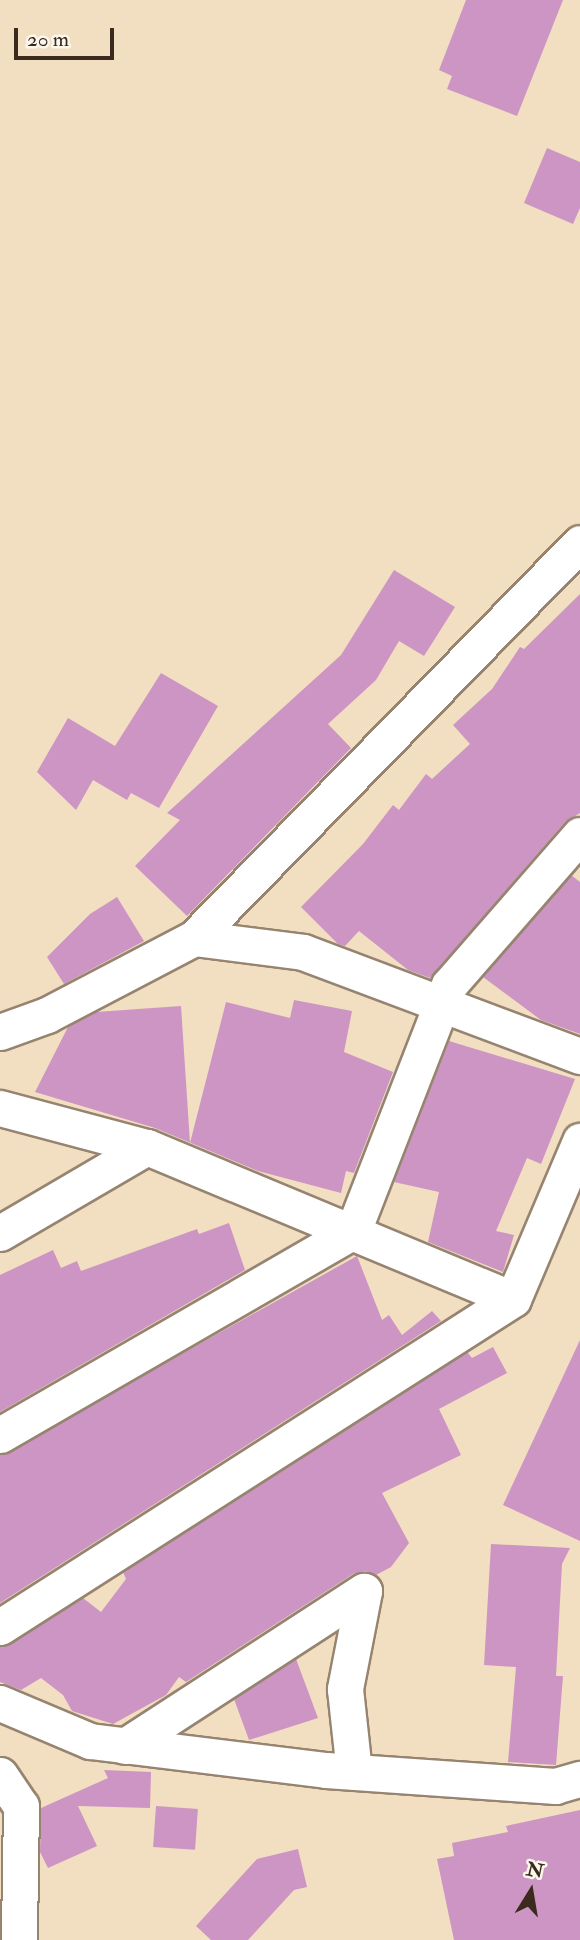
<!DOCTYPE html>
<style>
body{margin:0}
#map{position:relative;width:580px;height:1940px;overflow:hidden;background:#f2dec1;font-family:"IM FELL Double Pica",serif}
div>[style]{position:absolute}
[style*='--x']{left:calc(var(--x)*1px);top:calc(var(--y)*1px);width:calc(var(--w)*1px);rotate:calc(var(--a)*1deg)}
.building>*{inset:0;background:#cd95c3;transform-origin:0 0}
.roads{filter:drop-shadow(2px 0 #968470) drop-shadow(-2px 0 #968470) drop-shadow(0 2px #968470) drop-shadow(0 -2px #968470)}
.minor>*{height:35px;margin:-17.5px;padding:0 17.5px;transform-origin:17.5px;border-radius:17.5px;background:#fff}
span{translate:-50% -50%;white-space:nowrap;text-align:center;line-height:1.15;-webkit-text-stroke:7px #fbf7ec;paint-order:stroke}
.north{position:absolute;left:496px;top:1856px;width:70px;height:70px;-webkit-text-stroke:5px #fbf7ec;paint-order:stroke;rotate:11deg;font-size:19px;font-weight:700;line-height:28px;text-align:center;color:#3b2a1e}
.north::after{content:'';display:block;margin:auto;width:24px;height:32px;background:#3b2a1e;clip-path:polygon(50% 0,100% 100%,50% 72%,0 100%)}
.scale{position:absolute;left:14px;top:28px;width:100px;height:32px;box-sizing:border-box;border:4px solid #3b2a1e;border-top:0;padding-left:9px;font-size:21px;line-height:24px;white-space:nowrap;color:#3b2a1e;-webkit-text-stroke:5px #fbf7ec;paint-order:stroke}
</style>
<div id="map">
<div class="building">
<div style="clip-path:polygon(466px 0,563px 0,517px 116px,447px 89px,452px 76px,439px 70px)"></div>
<div style="clip-path:polygon(547px 148px,580px 162px,580px 208px,573px 224px,524px 203px)"></div>
<div style="clip-path:polygon(394px 570px,455px 607px,424px 656px,399px 641px,376px 680px,328px 724px,351px 748px,187px 916px,135px 866px,180px 820px,167px 813px,341px 655px)"></div>
<div style="clip-path:polygon(580px 594px,580px 813px,565px 822px,430px 978px,408px 970px,359px 931px,345px 946px,338px 944px,301px 907px,363px 844px,393px 805px,399px 810px,426px 774px,432px 779px,470px 744px,453px 725px,492px 689px,520px 647px,524px 649px)"></div>
<div style="clip-path:polygon(161px 673px,218px 706px,159px 808px,131px 793px,127px 800px,93px 780px,76px 810px,37px 772px,68px 718px,115px 746px)"></div>
<div style="clip-path:polygon(571px 875px,580px 882px,580px 1034px,541px 1020px,483px 977px)"></div>
<div style="clip-path:polygon(117px 897px,144px 941px,64px 984px,47px 957px,90px 914px)"></div>
<div style="clip-path:polygon(294px 1000px,352px 1011px,344px 1052px,393px 1072px,354px 1173px,346px 1171px,341px 1193px,258px 1171px,155px 1128px,35px 1092px,68px 1027px,96px 1012px,181px 1006px,190px 1143px,226px 1002px,290px 1018px)"></div>
<div style="clip-path:polygon(449px 1041px,575px 1079px,541px 1164px,527px 1158px,496px 1231px,514px 1235px,503px 1272px,428px 1242px,439px 1192px,394px 1182px)"></div>
<div style="clip-path:polygon(229px 1223px,245px 1270px,0 1412px,0 1275px,53px 1250px,61px 1268px,77px 1261px,81px 1271px,197px 1229px,199px 1234px)"></div>
<div style="clip-path:polygon(357px 1256px,382px 1320px,389px 1315px,402px 1335px,432px 1311px,441px 1321px,0 1603px,0 1455px)"></div>
<div style="clip-path:polygon(580px 1340px,580px 1541px,503px 1505px)"></div>
<div style="clip-path:polygon(493px 1347px,507px 1373px,439px 1409px,461px 1455px,382px 1493px,409px 1543px,391px 1567px,376px 1575px,365px 1571px,353px 1574px,186px 1682px,179px 1677px,166px 1695px,113px 1724px,72px 1711px,63px 1695px,41px 1678px,21px 1690px,0 1682px,0 1647px,83px 1598px,101px 1612px,126px 1579px,123px 1572px,467px 1352px,472px 1358px)"></div>
<div style="clip-path:polygon(491px 1544px,570px 1548px,562px 1564px,556px 1676px,563px 1676px,556px 1765px,508px 1762px,516px 1667px,484px 1665px)"></div>
<div style="clip-path:polygon(296px 1659px,318px 1718px,249px 1740px,234px 1699px)"></div>
<div style="clip-path:polygon(104px 1770px,151px 1772px,150px 1808px,78px 1806px,97px 1846px,48px 1868px,40px 1852px,41px 1808px,108px 1778px)"></div>
<div style="left:156px;top:1806px;width:42px;height:41px;rotate:4deg"></div>
<div style="clip-path:polygon(580px 1810px,580px 1940px,454px 1940px,437px 1859px,454px 1856px,452px 1843px,508px 1832px,506px 1826px)"></div>
<div style="clip-path:polygon(298px 1849px,307px 1887px,294px 1890px,248px 1940px,211px 1940px,196px 1926px,257px 1859px)"></div>
</div>
<div class="roads">
<div class="minor">
<div style="--x:194;--y:938;--w:552;--a:-45.66"></div>
<div style="--x:0;--y:1032;--w:50;--a:-19.9"></div>
<div style="--x:47;--y:1015;--w:166;--a:-27.6"></div>
<div style="--x:194;--y:938;--w:110;--a:7.3"></div>
<div style="--x:303;--y:952;--w:296;--a:20.6"></div>
<div style="--x:0;--y:1108;--w:152;--a:14.9"></div>
<div style="--x:147;--y:1147;--w:396;--a:22.6"></div>
<div style="--x:0;--y:1233;--w:170;--a:-30.3"></div>
<div style="--x:0;--y:1435;--w:408;--a:-30"></div>
<div style="--x:353;--y:1231;--w:264;--a:-68.7"></div>
<div style="--x:449;--y:985;--w:199;--a:-48.9"></div>
<div style="--x:0;--y:1627;--w:609;--a:-32.59"></div>
<div style="--x:513;--y:1299;--w:172;--a:-67"></div>
<div style="--x:0;--y:1703;--w:98;--a:22.9"></div>
<div style="--x:90;--y:1741;--w:238;--a:7"></div>
<div style="--x:326;--y:1770;--w:230;--a:4"></div>
<div style="--x:555;--y:1786;--w:26;--a:-16"></div>
<div style="--x:125;--y:1746;--w:285;--a:-33"></div>
<div style="--x:364;--y:1591;--w:100;--a:101"></div>
<div style="--x:345;--y:1689;--w:83;--a:83.8"></div>
<div style="--x:0;--y:1775;--w:37;--a:56"></div>
<div style="--x:21;--y:1806;--w:134;--a:90.9"></div>
</div>
</div>
<div class="north">N</div>
<div class="scale">20 m</div>
</div>
